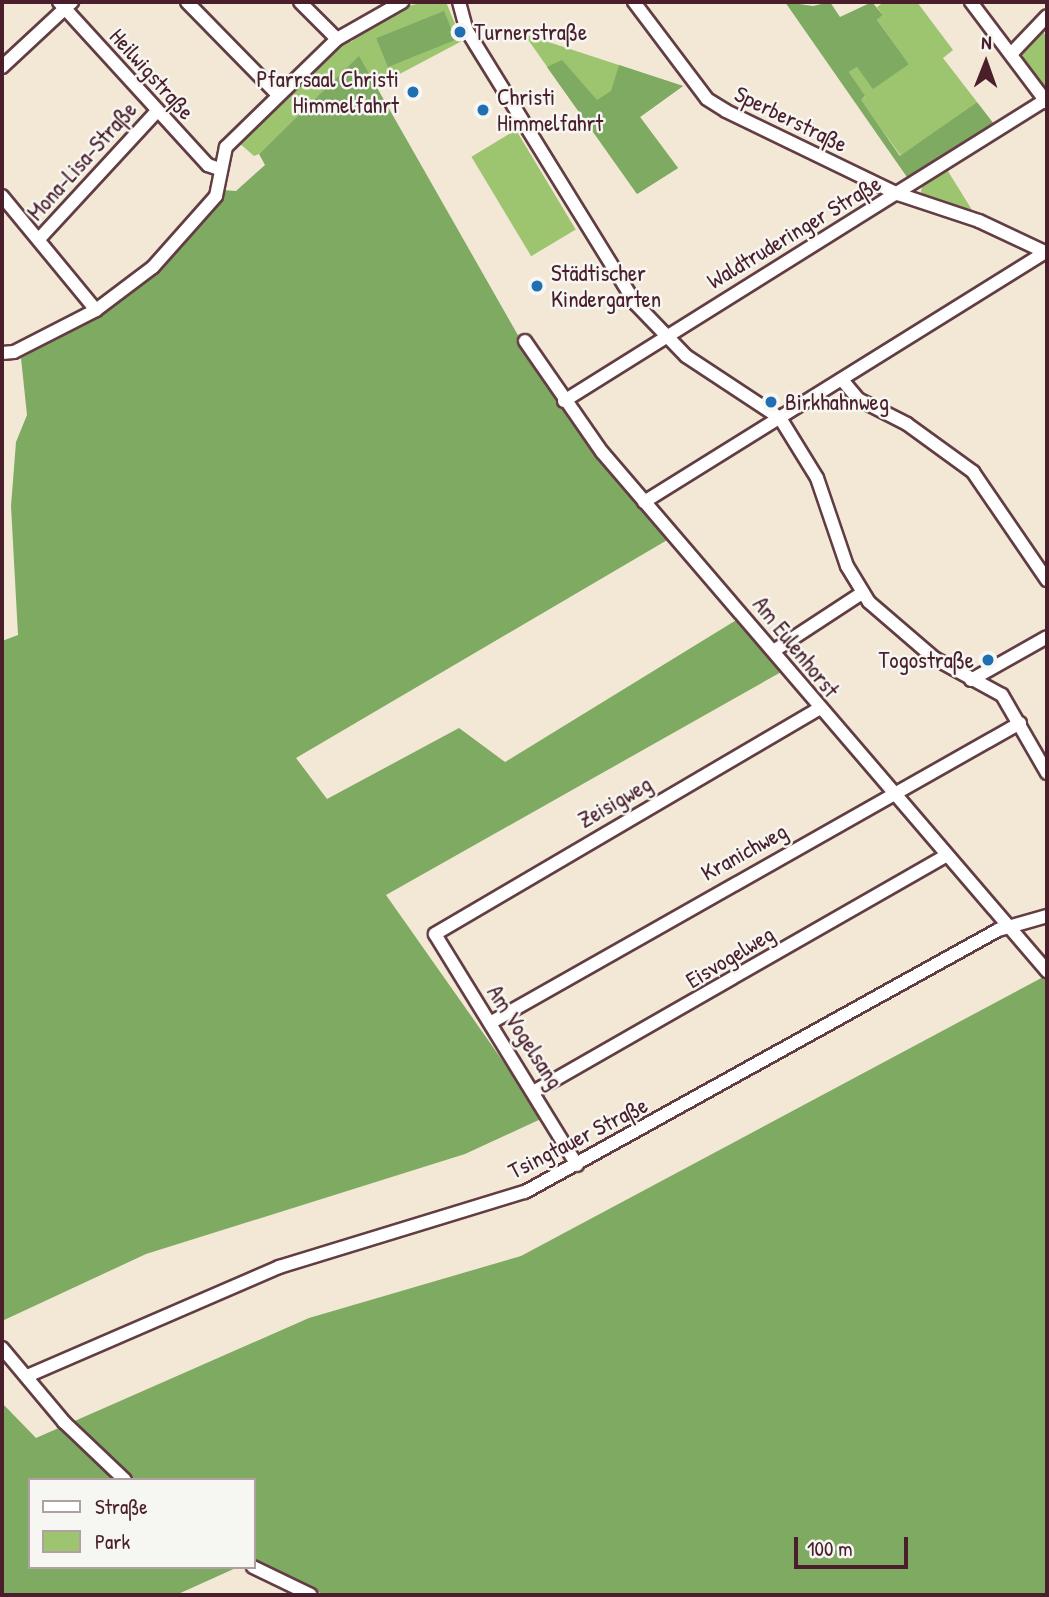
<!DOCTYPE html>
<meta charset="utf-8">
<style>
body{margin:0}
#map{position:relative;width:1049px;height:1597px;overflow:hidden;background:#f2e8d5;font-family:"Patrick Hand",sans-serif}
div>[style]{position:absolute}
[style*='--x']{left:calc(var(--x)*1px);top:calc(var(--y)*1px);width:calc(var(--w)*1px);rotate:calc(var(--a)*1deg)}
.green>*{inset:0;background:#9dc46f;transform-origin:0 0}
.forest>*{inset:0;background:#7eaa62;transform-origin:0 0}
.roads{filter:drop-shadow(2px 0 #633d44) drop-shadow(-2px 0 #633d44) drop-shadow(0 2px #633d44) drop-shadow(0 -2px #633d44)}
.minor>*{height:12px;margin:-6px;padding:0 6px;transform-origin:6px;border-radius:6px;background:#fff}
.dots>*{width:19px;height:19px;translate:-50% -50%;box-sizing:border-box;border:4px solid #f6f6f2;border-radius:50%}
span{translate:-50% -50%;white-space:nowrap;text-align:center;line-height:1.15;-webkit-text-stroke:5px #f6f6f2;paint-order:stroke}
.poi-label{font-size:23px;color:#4a1f2b}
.left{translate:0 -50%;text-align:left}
.right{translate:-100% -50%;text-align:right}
.street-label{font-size:23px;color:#4a1f2b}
.frame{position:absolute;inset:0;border:4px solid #4a1f2b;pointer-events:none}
.legend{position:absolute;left:28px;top:1478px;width:228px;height:91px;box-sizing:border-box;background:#f6f6f2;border:2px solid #b1a0a2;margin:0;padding:9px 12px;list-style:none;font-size:21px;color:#4a1f2b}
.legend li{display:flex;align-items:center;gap:14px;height:35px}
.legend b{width:35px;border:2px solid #b1a0a2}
.north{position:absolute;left:951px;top:28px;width:70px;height:70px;-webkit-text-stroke:5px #f6f6f2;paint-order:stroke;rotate:1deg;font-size:19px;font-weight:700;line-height:28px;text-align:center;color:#4a1f2b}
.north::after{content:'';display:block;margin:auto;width:24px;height:32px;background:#4a1f2b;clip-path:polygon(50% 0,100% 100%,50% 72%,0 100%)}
.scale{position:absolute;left:794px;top:1537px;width:114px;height:32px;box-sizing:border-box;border:4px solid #4a1f2b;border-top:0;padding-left:9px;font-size:21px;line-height:24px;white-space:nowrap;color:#4a1f2b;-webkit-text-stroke:5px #f6f6f2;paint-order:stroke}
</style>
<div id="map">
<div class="green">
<div style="clip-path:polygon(424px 2px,446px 2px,462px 41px,375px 87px,359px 57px,259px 154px,254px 156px,238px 142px,338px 46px,347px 39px,352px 42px,354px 34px,401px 8px)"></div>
<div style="clip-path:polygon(884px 2px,917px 2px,953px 50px,943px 58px,977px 102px,901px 156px,860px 100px,865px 97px,849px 72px,857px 67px,909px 64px,877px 20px,883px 15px,877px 7px)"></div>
<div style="clip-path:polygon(1041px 29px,1047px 37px,1047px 90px,1018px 54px)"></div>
<div style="clip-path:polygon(524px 34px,683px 86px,640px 117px,678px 168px,637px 194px)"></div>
<div style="clip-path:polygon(475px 43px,579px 223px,467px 48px)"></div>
<div style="left:516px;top:130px;width:116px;height:52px;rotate:59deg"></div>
<div style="clip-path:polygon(946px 168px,972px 210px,921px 193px,922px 184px)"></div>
</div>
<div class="forest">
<div style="clip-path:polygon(785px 2px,813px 6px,830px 2px,840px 17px,872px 2px,883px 15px,877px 20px,909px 64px,873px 89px,857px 67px,849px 72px,865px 96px,861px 100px,900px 156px,977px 102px,994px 124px,909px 180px)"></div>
<div style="left:444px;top:11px;width:31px;height:73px;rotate:68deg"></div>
<div style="clip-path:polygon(359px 56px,523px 344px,669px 539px,296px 758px,327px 799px,459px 728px,505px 762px,738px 619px,783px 671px,386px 895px,543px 1118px,465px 1154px,146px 1254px,2px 1321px,2px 641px,18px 635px,11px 506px,16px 442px,27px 415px,21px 358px,104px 312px,173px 252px,206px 216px,222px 190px,236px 191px,265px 165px,259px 154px)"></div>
<div style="clip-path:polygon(562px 60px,597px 100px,611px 91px,619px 65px,683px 86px,640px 117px,678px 168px,637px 194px,547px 67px)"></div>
<div style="clip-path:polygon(1047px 975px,1047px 1595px,324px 1595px,295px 1578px,254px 1563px,254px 1480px,30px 1480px,30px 1567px,238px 1567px,176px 1595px,2px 1595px,2px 1403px,36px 1438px,309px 1318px,521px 1256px)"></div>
</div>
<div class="roads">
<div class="minor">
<div style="--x:59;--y:2;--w:221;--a:47.6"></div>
<div style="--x:208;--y:165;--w:12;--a:20"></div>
<div style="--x:187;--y:2;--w:130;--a:45.6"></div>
<div style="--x:300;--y:2;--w:52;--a:45"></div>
<div style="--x:459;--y:2;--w:28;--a:75"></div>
<div style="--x:466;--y:29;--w:323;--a:58.3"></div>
<div style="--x:636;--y:304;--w:72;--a:46.1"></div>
<div style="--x:686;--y:356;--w:113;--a:33.4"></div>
<div style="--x:780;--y:418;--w:70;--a:58.3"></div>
<div style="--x:817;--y:478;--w:93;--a:71.2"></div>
<div style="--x:847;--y:566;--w:42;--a:58.6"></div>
<div style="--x:869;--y:602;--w:86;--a:40.7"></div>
<div style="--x:934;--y:658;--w:77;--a:28.6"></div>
<div style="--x:1002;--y:695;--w:90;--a:60"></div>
<div style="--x:634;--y:2;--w:121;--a:53"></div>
<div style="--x:707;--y:99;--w:22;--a:32"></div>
<div style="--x:726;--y:111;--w:191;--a:25.8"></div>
<div style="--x:898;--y:194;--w:85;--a:18.4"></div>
<div style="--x:979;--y:221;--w:75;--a:25.2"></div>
<div style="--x:971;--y:2;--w:126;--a:53"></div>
<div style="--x:1011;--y:54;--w:52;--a:-46.5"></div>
<div style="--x:2;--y:67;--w:96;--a:-42.9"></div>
<div style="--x:2;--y:196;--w:148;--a:50.5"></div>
<div style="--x:39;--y:239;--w:174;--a:-47.3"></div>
<div style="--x:525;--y:341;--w:135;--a:55.3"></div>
<div style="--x:602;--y:452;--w:684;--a:49.39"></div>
<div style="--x:2;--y:353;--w:12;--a:-5"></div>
<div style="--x:14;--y:352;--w:92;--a:-27.1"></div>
<div style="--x:96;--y:310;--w:71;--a:-37"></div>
<div style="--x:153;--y:267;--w:95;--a:-48.4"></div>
<div style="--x:216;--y:196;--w:50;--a:-78.5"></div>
<div style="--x:226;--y:147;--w:155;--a:-44.2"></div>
<div style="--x:337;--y:39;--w:75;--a:-29.6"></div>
<div style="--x:843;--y:381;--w:23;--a:50"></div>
<div style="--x:858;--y:399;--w:55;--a:27"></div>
<div style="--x:907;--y:424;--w:82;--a:36"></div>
<div style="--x:973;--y:472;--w:131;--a:55.6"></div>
<div style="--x:564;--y:401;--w:570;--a:-32.02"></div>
<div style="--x:644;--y:502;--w:475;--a:-31.9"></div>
<div style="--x:775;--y:650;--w:104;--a:-33.2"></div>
<div style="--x:971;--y:680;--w:87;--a:-29.5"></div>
<div style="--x:490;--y:1023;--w:609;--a:-29.51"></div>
<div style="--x:535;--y:1091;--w:473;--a:-29.8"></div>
<div style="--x:577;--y:1165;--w:271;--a:-121.6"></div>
<div style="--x:435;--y:934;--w:445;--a:-30.4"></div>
<div style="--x:2;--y:1348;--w:97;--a:50"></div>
<div style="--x:64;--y:1422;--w:84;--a:43.6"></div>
<div style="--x:27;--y:1376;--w:275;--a:-23.4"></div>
<div style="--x:279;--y:1267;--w:257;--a:-17"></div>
<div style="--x:525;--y:1192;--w:541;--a:-28.98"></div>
<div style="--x:998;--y:930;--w:51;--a:-15.9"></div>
<div style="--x:253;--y:1567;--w:64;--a:25.8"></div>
</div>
</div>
<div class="dots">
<div style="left:460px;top:32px;background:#1f6fb2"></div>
<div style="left:413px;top:92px;background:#1f6fb2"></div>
<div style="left:483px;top:110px;background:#1f6fb2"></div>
<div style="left:537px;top:286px;background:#1f6fb2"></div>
<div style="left:771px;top:402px;background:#1f6fb2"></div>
<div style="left:988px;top:660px;background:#1f6fb2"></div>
</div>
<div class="poi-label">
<span class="left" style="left:474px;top:32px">Turnerstraße</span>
<span class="right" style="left:399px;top:92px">Pfarrsaal Christi<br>Himmelfahrt</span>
<span class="left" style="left:497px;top:110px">Christi<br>Himmelfahrt</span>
<span class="left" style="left:551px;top:286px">Städtischer<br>Kindergarten</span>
<span class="left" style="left:785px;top:402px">Birkhahnweg</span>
<span class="right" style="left:974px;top:660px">Togostraße</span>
</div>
<div class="street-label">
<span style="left:152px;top:74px;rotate:48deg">Heilwigstraße</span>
<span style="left:791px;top:119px;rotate:26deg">Sperberstraße</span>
<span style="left:82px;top:161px;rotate:-48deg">Mona-Lisa-Straße</span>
<span style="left:794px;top:232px;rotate:-31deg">Waldtruderinger Straße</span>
<span style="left:796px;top:647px;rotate:51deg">Am Eulenhorst</span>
<span style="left:615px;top:802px;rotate:-30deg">Zeisigweg</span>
<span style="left:744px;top:852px;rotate:-29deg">Kranichweg</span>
<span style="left:730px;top:957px;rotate:-31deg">Eisvogelweg</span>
<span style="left:525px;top:1037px;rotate:57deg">Am Vogelsang</span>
<span style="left:578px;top:1138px;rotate:-27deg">Tsingtauer Straße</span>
</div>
<div class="frame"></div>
<ul class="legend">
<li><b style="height:9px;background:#fff"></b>Straße</li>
<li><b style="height:19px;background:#9dc46f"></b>Park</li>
</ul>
<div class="north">N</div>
<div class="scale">100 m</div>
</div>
